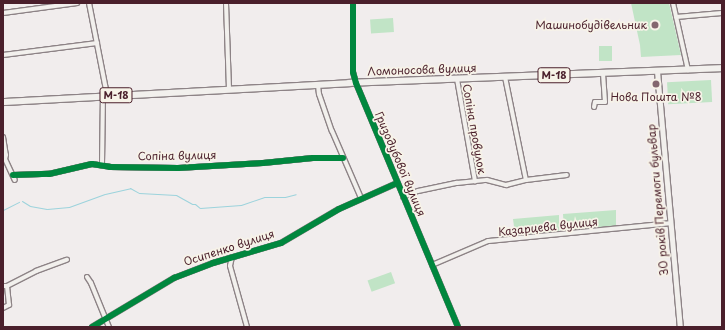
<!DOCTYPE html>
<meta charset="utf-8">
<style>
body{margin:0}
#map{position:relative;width:725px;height:330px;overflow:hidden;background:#f1eded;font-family:"Playpen Sans",sans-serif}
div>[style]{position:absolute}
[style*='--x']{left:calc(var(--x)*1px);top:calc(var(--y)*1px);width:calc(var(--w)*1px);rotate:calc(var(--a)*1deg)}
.green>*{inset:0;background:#c1e4c6;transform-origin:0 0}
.stream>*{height:1px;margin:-0.5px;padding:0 0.5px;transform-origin:0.5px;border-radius:0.5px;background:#9cd3dc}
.roads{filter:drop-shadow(1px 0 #8d8386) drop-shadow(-1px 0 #8d8386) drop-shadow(0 1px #8d8386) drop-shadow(0 -1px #8d8386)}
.minor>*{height:4px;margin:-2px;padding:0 2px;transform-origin:2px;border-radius:2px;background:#f2f0ed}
.major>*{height:5px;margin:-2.5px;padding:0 2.5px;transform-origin:2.5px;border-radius:2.5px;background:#f2f0ed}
.highway>*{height:6px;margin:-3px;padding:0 3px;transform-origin:3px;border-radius:3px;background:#f2f0ed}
.cycleway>*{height:6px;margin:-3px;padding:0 3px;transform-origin:3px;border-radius:3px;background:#00873e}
.dots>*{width:11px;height:11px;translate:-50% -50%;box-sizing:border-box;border:2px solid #f7f3e8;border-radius:50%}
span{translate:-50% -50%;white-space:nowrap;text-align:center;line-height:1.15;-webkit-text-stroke:3.5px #f7f3e8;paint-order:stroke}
.shield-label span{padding:1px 3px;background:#f7f3e8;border:1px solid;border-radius:3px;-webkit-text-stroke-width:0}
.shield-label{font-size:10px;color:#4a1f2b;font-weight:700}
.poi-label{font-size:11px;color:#4a1f2b}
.right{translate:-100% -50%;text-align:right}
.street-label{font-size:11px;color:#4a1f2b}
.frame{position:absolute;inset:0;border:4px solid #4a1f2b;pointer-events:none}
</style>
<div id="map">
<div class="green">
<div style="clip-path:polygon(631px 3px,669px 3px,681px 55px,641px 57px,640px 45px)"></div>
<div style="left:393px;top:18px;width:14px;height:23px;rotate:86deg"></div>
<div style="left:599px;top:46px;width:13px;height:15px"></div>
<div style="left:711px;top:80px;width:22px;height:44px;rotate:87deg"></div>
<div style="clip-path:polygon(616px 210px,616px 226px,567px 230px,564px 229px,563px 214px)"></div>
<div style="clip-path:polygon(559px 215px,559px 231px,517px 236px,515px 234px,513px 219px)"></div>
<div style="left:391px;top:272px;width:12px;height:25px;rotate:70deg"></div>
</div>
<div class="stream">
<div style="--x:22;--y:201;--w:9;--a:32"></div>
<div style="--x:30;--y:206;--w:17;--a:10"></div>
<div style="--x:47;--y:209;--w:22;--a:-5"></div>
<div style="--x:69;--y:207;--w:38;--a:-20"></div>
<div style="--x:105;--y:194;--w:26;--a:-13"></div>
<div style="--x:130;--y:188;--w:10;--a:29"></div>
<div style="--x:139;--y:193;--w:37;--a:3"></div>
<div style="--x:176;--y:195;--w:18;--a:29"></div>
<div style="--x:192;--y:204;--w:3;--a:0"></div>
<div style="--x:195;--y:204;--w:6;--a:39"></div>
<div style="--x:200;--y:208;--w:41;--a:-4.2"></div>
<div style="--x:241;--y:205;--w:24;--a:-19"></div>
<div style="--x:264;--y:197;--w:21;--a:0"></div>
<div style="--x:285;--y:197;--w:11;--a:-15"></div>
<div style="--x:3;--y:210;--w:18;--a:-27"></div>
</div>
<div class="roads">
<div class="minor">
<div style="--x:89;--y:3;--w:94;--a:78.9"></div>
<div style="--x:226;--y:3;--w:86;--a:88"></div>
<div style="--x:353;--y:3;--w:69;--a:90"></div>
<div style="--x:353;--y:72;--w:11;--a:75"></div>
<div style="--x:356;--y:83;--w:264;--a:67.3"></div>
<div style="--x:673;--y:3;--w:69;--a:77.4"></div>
<div style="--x:3;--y:13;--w:75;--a:-7.7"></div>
<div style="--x:676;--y:17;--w:46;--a:-5"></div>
<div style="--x:3;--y:55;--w:95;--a:-7.3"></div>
<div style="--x:505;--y:77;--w:105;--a:78.5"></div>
<div style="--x:457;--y:79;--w:104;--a:80"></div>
<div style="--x:318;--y:85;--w:9;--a:84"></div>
<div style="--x:319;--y:94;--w:39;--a:71"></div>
<div style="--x:332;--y:131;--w:73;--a:66.6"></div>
<div style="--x:594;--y:107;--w:5;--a:-79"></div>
<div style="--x:595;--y:102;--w:10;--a:0"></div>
<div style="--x:605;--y:102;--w:29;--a:-94"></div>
<div style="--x:3;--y:137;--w:18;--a:81"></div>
<div style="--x:6;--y:155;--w:4;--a:104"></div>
<div style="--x:5;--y:159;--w:23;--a:65"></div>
<div style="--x:102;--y:164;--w:68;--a:-89.2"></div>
<div style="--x:13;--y:175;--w:36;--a:-2"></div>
<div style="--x:49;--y:174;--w:44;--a:-13.1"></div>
<div style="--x:92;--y:164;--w:18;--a:9"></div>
<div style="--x:110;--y:167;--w:68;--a:0.8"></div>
<div style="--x:178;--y:168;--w:85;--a:-3.4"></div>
<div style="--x:263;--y:163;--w:50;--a:-5.7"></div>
<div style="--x:313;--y:158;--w:30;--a:0"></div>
<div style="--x:403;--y:197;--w:16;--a:-22"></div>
<div style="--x:418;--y:191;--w:40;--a:-12"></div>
<div style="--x:457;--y:183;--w:30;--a:-6"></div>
<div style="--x:487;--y:180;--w:20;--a:15"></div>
<div style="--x:506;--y:185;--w:21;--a:-14"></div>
<div style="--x:526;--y:180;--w:41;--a:-7"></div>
<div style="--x:232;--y:257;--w:9;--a:103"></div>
<div style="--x:230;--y:266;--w:63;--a:74.4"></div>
<div style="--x:432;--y:265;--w:61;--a:-23.2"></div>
<div style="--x:488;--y:241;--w:183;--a:-5.6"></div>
<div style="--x:87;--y:277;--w:7;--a:56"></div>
<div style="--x:91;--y:283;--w:48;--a:67.8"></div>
<div style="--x:3;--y:286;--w:4;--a:0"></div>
<div style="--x:7;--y:286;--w:33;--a:-27"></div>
<div style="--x:36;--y:271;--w:33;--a:-20"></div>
<div style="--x:3;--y:308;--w:7;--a:-27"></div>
<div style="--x:9;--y:305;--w:19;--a:-96"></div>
<div style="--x:92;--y:327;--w:96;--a:-30.9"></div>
<div style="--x:174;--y:278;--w:42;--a:-21"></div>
<div style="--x:213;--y:263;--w:71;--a:-16.4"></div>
<div style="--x:281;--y:243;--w:67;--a:-30.4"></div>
<div style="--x:339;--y:209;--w:64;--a:-24.1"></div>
</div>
<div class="major">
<div style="--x:657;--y:71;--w:257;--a:84.9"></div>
</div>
<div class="highway">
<div style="--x:3;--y:102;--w:347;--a:-3.1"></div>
<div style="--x:349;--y:83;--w:373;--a:-2.3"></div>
</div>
</div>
<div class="cycleway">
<div style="--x:353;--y:3;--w:69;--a:90"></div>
<div style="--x:353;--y:72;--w:11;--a:75"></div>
<div style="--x:356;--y:83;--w:264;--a:67.3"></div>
<div style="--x:13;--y:175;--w:36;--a:-2"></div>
<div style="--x:49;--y:174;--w:44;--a:-13.1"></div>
<div style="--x:92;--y:164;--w:18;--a:9"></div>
<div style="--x:110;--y:167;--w:68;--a:0.8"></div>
<div style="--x:178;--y:168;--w:85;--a:-3.4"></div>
<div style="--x:263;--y:163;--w:50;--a:-5.7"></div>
<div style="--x:313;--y:158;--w:30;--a:0"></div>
<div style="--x:92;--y:327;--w:96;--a:-30.9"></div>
<div style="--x:174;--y:278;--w:42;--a:-21"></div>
<div style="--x:213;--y:263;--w:71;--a:-16.4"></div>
<div style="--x:281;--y:243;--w:67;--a:-30.4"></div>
<div style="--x:339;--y:209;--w:64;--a:-24.1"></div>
</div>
<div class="dots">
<div style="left:655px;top:25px;background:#84676f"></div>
<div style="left:656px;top:84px;background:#84676f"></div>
</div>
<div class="shield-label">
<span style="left:554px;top:75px">М-18</span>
<span style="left:116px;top:95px">М-18</span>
</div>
<div class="poi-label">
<span class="right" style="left:647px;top:25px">Машинобудівельник</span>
<span style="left:656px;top:97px">Нова Пошта №8</span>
</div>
<div class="street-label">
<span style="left:422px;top:70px;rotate:-2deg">Ломоносова вулиця</span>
<span style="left:474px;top:129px;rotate:80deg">Сопіна провулок</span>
<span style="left:177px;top:156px;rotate:-1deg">Сопіна вулиця</span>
<span style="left:400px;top:164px;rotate:67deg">Гризодубової вулиця</span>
<span style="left:658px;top:200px;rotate:-95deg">30 років Перемоги бульвар</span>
<span style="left:548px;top:227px;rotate:-6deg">Казарцева вулиця</span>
<span style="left:229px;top:248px;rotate:-18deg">Осипенко вулиця</span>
</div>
<div class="frame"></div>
</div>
